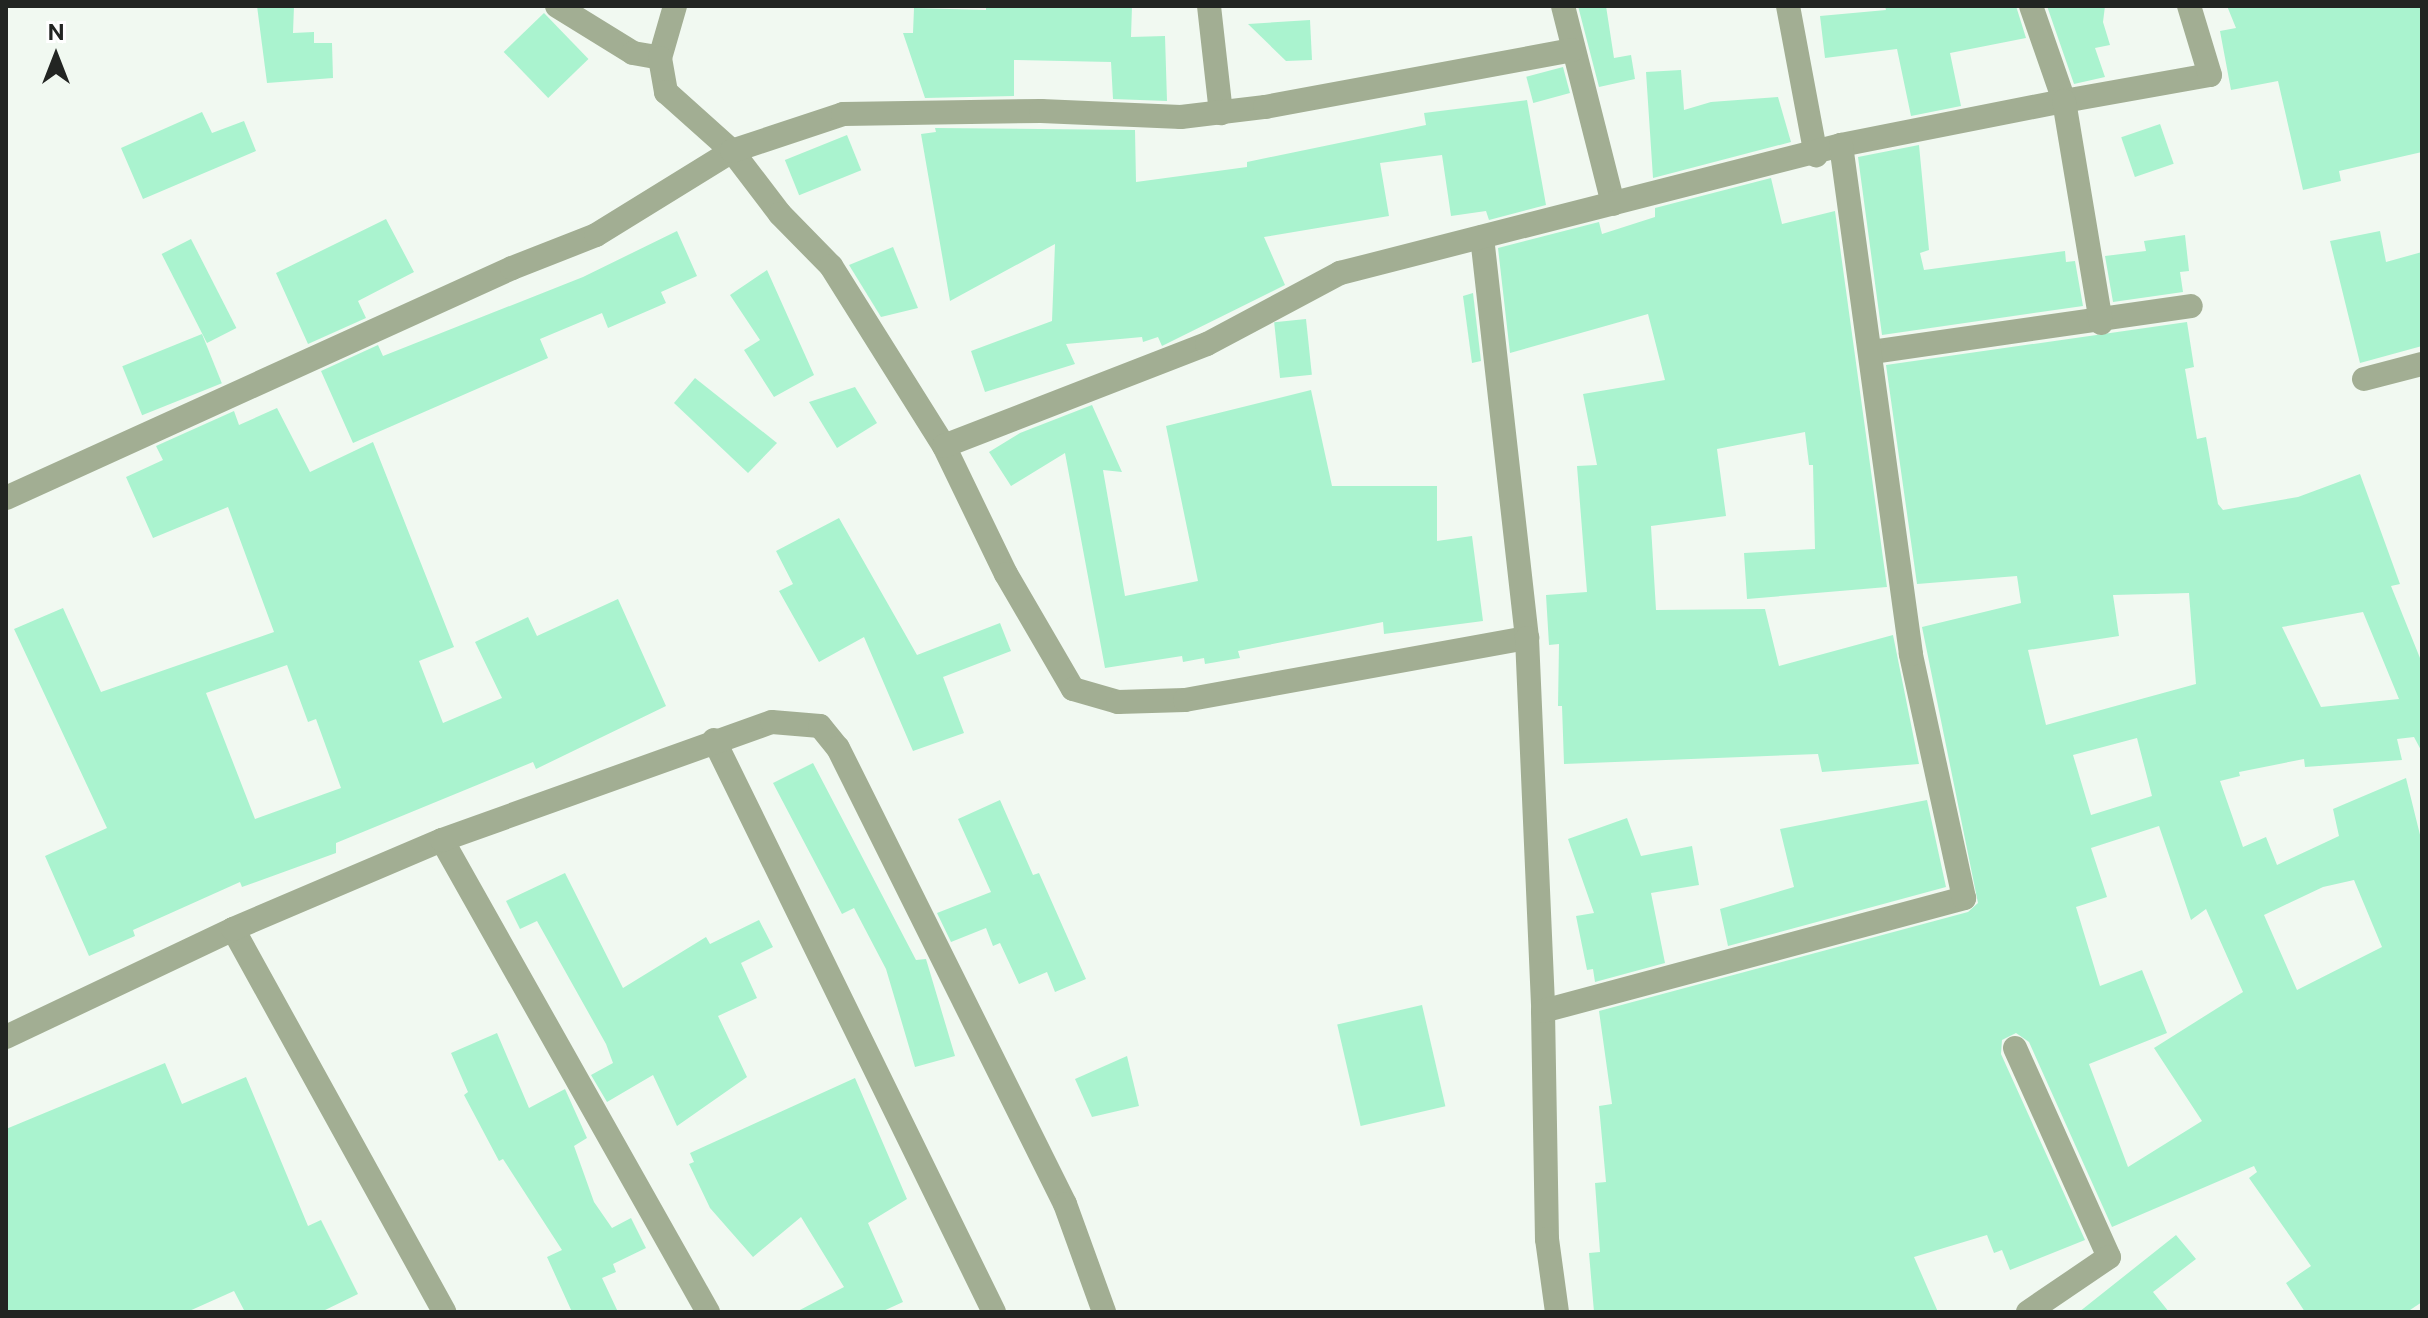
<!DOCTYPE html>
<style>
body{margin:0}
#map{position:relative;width:2428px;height:1318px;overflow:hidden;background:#f1f9f1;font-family:"Public Sans",sans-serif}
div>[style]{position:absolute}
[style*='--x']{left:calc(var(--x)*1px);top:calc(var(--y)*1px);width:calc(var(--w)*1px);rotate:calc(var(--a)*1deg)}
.building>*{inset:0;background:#aaf3cf;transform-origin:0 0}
.street>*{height:24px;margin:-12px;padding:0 12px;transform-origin:12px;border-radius:12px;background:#a2ae93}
span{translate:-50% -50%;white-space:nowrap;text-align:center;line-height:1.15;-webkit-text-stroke:6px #fff;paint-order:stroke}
.frame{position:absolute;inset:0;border:8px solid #222522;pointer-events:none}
.north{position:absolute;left:16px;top:16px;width:80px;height:80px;-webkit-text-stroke:6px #fff;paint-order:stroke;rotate:0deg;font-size:22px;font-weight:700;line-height:32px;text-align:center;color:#222522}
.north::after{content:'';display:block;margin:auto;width:28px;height:36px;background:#222522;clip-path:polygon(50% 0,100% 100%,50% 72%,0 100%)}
</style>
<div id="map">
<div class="building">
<div style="clip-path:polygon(257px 6px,294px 6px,293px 33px,314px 32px,314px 43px,332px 43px,333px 78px,267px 83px)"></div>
<div style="clip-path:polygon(986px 6px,1132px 6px,1131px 37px,1165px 36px,1167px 101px,1113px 99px,1111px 62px,1014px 60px,1014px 96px,925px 98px,903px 33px,913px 33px,914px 8px,986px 10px)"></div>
<div style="clip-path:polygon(1578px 6px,1606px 6px,1614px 58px,1631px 55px,1635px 79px,1599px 87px)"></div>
<div style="clip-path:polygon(1885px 6px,2016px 6px,2026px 38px,1950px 53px,1961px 106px,1911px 116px,1897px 49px,1825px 58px,1820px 16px,1886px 10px)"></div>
<div style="clip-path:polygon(2047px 6px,2105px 6px,2103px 22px,2110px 45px,2095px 48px,2105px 77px,2074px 84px)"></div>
<div style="clip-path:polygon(2227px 6px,2422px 6px,2422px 152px,2339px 171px,2341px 181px,2303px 190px,2278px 81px,2231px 90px,2220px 31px,2236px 28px)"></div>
<div style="left:544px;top:13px;width:64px;height:56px;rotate:46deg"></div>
<div style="clip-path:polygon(1310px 20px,1312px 60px,1286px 61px,1248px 24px)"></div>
<div style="left:1563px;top:67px;width:27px;height:38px;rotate:75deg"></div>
<div style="clip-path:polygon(1681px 70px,1684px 110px,1711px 102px,1778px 97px,1791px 142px,1653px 178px,1646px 72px)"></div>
<div style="clip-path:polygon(1527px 100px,1546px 205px,1489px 220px,1486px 211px,1451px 216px,1442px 155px,1380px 163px,1389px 216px,1264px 237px,1285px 285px,1162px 346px,1158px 337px,1143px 342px,1142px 337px,1066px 344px,1075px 364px,985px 392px,971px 351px,1052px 321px,1055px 244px,950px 301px,921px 134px,936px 132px,935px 128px,1135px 130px,1136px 182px,1247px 167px,1247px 162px,1426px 125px,1424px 113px)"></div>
<div style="clip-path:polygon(202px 112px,212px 133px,244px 121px,256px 151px,143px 199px,121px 148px)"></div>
<div style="left:2160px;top:124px;width:42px;height:41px;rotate:71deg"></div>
<div style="left:847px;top:135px;width:38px;height:67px;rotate:68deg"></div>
<div style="clip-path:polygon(1919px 145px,1929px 250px,1920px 253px,1924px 270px,2065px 251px,2066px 262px,2075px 261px,2083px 306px,1882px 335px,1858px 157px)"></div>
<div style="clip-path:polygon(1771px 178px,1782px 224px,1835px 211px,1887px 587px,1747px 599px,1744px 553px,1815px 549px,1813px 465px,1809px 465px,1805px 432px,1717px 449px,1726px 516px,1651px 526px,1656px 610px,1765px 609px,1779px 666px,1893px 635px,1919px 764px,1822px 772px,1818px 754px,1564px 764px,1562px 706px,1558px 706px,1559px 644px,1549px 645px,1546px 595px,1587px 592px,1577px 466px,1597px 465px,1583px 394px,1665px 380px,1648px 314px,1510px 353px,1498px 248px,1599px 222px,1602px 234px,1655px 217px,1655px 208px)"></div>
<div style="clip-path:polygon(386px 219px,414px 272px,358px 301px,366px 318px,308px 344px,276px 273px)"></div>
<div style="clip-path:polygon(677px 231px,697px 276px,661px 292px,666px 303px,608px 328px,602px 313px,540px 339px,548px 358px,353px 443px,321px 371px,378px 345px,383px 356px,583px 277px)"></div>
<div style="clip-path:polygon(2380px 231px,2386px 262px,2422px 252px,2422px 346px,2360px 363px,2330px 241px)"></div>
<div style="clip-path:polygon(2185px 235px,2189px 271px,2180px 272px,2183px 292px,2113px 302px,2105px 256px,2146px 251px,2144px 241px)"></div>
<div style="left:191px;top:239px;width:100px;height:33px;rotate:63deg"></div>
<div style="clip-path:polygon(893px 247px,918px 308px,881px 317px,849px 265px)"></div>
<div style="clip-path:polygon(767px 270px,814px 375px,774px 397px,744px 350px,760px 340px,730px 295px)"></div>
<div style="clip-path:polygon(1473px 293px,1481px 361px,1472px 363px,1463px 296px)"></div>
<div style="left:1306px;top:319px;width:56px;height:32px;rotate:84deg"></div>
<div style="clip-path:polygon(evenodd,2187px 322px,2194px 367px,2185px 369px,2197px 439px,2206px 437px,2218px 504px,2223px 510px,2298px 497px,2360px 474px,2400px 584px,2391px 586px,2422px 663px,2422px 752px,2414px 737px,2397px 739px,2402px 760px,2305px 767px,2304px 759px,2239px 772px,2240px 776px,2220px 781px,2243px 847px,2266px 837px,2277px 865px,2339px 836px,2333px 809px,2406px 778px,2422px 843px,2422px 1302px,2407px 1312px,2305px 1312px,2286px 1283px,2311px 1266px,2249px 1178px,2257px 1172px,2254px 1166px,2112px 1227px,2029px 1042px,2016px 1033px,2002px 1040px,2001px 1054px,2085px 1240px,2010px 1270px,2002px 1250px,1994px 1253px,1987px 1235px,1914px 1257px,1938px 1312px,1594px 1312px,1589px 1253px,1600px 1252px,1595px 1183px,1606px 1182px,1599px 1106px,1612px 1104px,1599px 1011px,1968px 912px,1978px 903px,1922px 627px,2021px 603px,2017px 576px,1917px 584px,1886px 365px,2187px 322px,2189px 593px,2196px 684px,2046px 725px,2028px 650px,2119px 636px,2113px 595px,2189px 593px,2187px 322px,2363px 612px,2399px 699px,2321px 707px,2282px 627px,2363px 612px,2187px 322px,2137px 738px,2152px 796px,2091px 815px,2073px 755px,2137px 738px,2187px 322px,2159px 826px,2191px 920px,2206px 909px,2243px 992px,2154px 1048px,2202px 1121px,2128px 1167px,2089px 1064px,2167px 1033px,2142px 970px,2100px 986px,2076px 907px,2107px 897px,2091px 848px,2159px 826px,2187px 322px,2354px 880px,2382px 947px,2297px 990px,2264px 915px,2323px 887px,2354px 880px)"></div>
<div style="left:202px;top:334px;width:53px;height:86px;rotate:68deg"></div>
<div style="clip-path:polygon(695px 378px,777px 443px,748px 473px,674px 403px)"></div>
<div style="clip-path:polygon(855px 387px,877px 423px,837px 448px,809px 402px)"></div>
<div style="clip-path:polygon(1311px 390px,1332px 486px,1437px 486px,1437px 541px,1472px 536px,1483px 621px,1384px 634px,1383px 622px,1238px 651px,1240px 658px,1205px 664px,1204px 658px,1183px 662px,1182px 656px,1105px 668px,1065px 453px,1011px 486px,989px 452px,1020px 433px,1092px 405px,1122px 472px,1103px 470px,1125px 596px,1198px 581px,1166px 426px)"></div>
<div style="clip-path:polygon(evenodd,277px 408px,310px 472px,373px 442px,454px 647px,419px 661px,443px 723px,502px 698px,475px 642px,528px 617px,537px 636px,618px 599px,666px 706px,536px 769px,533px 762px,336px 843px,336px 853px,242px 887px,240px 882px,133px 930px,135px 936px,89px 956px,45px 856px,107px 828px,14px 629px,63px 608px,101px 692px,274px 632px,228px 507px,153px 538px,126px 477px,163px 460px,156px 446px,234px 411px,239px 425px,277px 408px,287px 665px,308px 722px,316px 719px,341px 788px,255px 819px,206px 693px,287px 665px)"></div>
<div style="clip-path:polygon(839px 518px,917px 655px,1000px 623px,1011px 651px,943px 677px,964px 733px,913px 751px,864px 637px,819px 662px,779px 591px,793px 584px,776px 551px)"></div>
<div style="clip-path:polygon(813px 763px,916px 960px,926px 959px,955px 1056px,915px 1067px,886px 969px,854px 908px,842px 914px,773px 783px)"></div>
<div style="clip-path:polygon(1000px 800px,1033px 875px,1039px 873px,1086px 979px,1055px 992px,1047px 972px,1019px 984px,1000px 943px,993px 946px,986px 928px,951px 942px,937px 913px,991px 892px,958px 819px)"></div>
<div style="clip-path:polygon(1927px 800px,1946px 887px,1728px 946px,1720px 909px,1794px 887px,1780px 829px)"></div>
<div style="clip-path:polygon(1627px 818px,1641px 856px,1692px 846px,1699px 885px,1651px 893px,1665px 963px,1595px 982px,1593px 969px,1587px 970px,1576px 916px,1594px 913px,1568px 839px)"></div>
<div style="clip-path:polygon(565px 873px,623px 988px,706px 937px,710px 944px,759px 920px,773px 947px,741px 963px,757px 998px,718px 1016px,747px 1077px,677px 1126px,653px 1075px,607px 1102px,591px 1075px,613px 1063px,606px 1044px,537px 921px,520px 929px,506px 901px)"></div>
<div style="left:1422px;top:1005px;width:104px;height:87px;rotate:77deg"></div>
<div style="clip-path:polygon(497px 1033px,529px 1108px,565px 1089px,587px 1138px,574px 1146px,594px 1202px,612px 1228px,631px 1218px,646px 1248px,613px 1264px,616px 1272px,602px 1278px,618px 1312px,572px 1312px,547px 1257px,562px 1250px,503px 1159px,499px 1161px,464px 1095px,468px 1092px,451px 1053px)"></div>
<div style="clip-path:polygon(1127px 1056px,1139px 1106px,1092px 1117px,1075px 1079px)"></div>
<div style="clip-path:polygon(165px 1063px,182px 1104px,246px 1077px,308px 1226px,321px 1220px,358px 1294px,321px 1312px,245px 1312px,234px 1291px,187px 1312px,6px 1312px,6px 1129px)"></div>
<div style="clip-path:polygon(855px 1078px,907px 1199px,868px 1223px,903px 1302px,881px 1312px,796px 1312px,844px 1287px,801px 1217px,753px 1257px,710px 1208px,689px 1164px,694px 1162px,690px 1153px)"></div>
<div style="clip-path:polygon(2176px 1235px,2196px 1259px,2153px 1292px,2169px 1312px,2079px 1312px)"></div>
</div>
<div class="street">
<div style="--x:557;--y:6;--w:89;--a:31.7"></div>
<div style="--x:633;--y:53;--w:27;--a:10"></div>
<div style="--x:675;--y:6;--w:54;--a:106.1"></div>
<div style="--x:660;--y:58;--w:35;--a:80"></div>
<div style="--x:666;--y:92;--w:89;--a:41.8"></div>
<div style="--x:732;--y:151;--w:79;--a:52.7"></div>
<div style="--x:780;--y:214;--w:73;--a:45.6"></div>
<div style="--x:831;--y:266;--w:213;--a:57.9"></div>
<div style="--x:944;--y:446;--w:142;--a:64.2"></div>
<div style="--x:1006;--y:574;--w:133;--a:59.8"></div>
<div style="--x:1073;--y:689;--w:47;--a:16.1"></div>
<div style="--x:1118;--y:702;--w:67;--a:-1.7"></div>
<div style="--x:1185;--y:700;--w:348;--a:-10.3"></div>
<div style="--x:1209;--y:6;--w:108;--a:83.6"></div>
<div style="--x:1563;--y:6;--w:204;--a:75.8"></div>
<div style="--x:1788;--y:6;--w:152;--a:79.4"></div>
<div style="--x:2031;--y:6;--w:101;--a:70.8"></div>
<div style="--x:2064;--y:101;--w:148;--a:-10.1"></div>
<div style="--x:2210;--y:75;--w:72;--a:-106.9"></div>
<div style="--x:1482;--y:237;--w:404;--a:83.6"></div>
<div style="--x:1527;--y:638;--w:373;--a:87.5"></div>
<div style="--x:1543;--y:1011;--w:228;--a:89"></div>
<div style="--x:1547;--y:1239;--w:74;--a:82.2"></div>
<div style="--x:1872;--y:352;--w:322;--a:-8.2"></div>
<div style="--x:2364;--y:379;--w:60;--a:-14.5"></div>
<div style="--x:944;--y:446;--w:282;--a:-21.2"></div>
<div style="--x:1207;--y:344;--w:151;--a:-28.1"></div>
<div style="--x:1340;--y:273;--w:517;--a:-14.33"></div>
<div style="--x:1841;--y:145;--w:227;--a:-11.2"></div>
<div style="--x:2064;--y:101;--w:225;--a:80.5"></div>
<div style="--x:6;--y:498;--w:556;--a:-24.44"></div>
<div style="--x:512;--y:268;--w:90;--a:-21.4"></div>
<div style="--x:596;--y:235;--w:160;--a:-31.7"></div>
<div style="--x:732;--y:151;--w:117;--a:-18.4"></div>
<div style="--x:843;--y:114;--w:198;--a:-0.9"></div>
<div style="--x:1041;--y:111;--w:140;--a:2.5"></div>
<div style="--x:1181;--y:117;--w:85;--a:-6.8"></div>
<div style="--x:1265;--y:107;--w:312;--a:-10.5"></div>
<div style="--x:714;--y:740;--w:637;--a:63.92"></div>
<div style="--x:442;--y:840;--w:542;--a:60.6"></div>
<div style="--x:233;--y:929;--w:437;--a:61.1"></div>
<div style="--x:1543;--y:1011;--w:436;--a:-15"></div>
<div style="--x:1964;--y:898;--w:250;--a:-102.3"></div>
<div style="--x:1911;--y:654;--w:514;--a:-97.83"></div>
<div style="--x:6;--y:1037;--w:251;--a:-25.4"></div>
<div style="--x:233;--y:929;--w:227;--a:-23.1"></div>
<div style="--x:442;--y:840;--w:350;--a:-19.7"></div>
<div style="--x:772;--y:722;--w:48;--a:4.8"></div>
<div style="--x:820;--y:726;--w:28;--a:51"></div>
<div style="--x:838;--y:748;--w:509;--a:63.54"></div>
<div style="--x:1065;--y:1204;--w:115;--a:70.1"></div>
<div style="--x:2015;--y:1048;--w:229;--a:65.8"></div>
<div style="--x:2109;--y:1257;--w:98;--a:145.8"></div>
</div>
<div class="frame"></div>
<div class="north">N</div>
</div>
